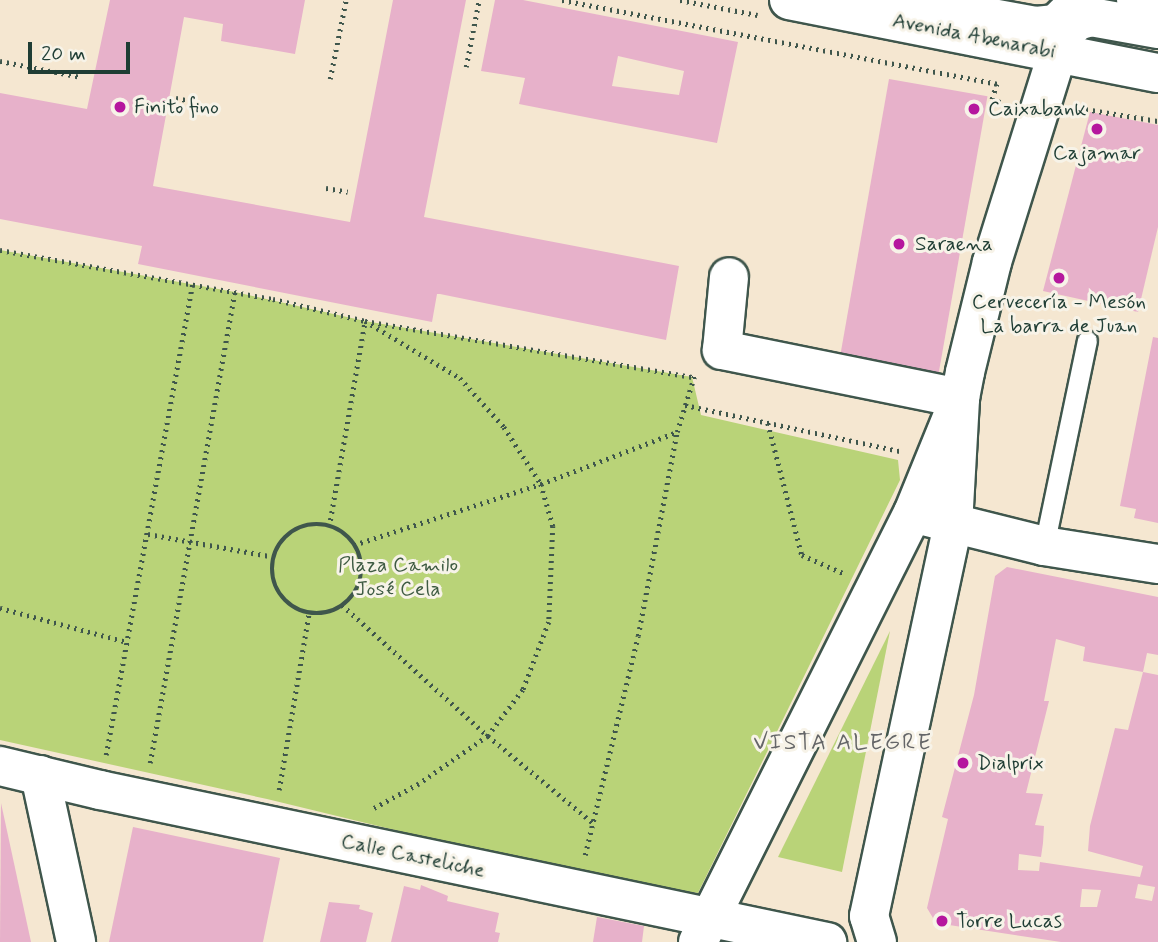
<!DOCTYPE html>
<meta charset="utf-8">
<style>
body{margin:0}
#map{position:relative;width:1158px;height:942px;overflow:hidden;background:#f5e7d1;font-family:Mynerve,sans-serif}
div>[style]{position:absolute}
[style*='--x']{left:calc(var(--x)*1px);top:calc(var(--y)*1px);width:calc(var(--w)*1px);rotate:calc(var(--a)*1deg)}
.green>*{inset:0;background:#b9d378}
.building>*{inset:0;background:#e7b1ca;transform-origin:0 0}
.path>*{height:4.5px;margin-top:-2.25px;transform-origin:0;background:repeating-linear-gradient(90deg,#3f564c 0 2px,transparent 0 7px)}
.path>.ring{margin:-2.25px;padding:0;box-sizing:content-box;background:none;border:4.5px solid #3f564c;border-radius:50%}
.roads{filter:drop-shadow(2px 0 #3f564c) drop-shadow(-2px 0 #3f564c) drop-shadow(0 2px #3f564c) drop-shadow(0 -2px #3f564c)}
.lane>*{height:19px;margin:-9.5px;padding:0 9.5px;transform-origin:9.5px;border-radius:9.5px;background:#fff}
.street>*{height:38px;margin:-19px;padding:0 19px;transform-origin:19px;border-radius:19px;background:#fff}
.secondary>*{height:38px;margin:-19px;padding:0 19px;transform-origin:19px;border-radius:19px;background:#fff}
.dots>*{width:19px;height:19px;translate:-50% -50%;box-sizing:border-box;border:4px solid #f7f3e8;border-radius:50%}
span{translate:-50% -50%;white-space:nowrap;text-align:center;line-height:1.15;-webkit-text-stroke:6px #f7f3e8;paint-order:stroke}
.street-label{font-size:21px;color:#1f3d34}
.poi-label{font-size:21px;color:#1f3d34}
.left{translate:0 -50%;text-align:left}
.park-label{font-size:21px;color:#3e5b42}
.neighbourhood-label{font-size:23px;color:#656668;letter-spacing:2px}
.scale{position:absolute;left:28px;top:42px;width:102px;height:32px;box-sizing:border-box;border:4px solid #1f3d34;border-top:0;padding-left:9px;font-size:21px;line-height:24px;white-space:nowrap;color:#1f3d34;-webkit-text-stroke:5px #f7f3e8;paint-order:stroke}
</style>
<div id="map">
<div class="green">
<div style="clip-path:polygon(0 250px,235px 292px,365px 321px,692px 377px,701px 415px,898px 460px,900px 480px,698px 893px,600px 880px,267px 799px,0 740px)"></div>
<div style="clip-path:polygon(890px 631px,842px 872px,778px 857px)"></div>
</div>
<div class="building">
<div style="clip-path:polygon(110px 0,305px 0,295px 54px,221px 41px,223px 24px,184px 17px,153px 186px,350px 222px,393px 0,466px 0,424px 217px,679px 266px,666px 340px,440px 294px,437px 294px,432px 322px,138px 264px,142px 246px,0 219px,0 93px,87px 109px)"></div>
<div style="clip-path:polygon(evenodd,495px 0,523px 0,738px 42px,717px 143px,519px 104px,525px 78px,481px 71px,495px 0,618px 56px,684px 71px,679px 95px,612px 86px,618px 56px)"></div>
<div style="left:889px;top:79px;width:100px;height:286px;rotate:10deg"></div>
<div style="clip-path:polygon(1090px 112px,1158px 125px,1158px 227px,1138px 312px,1043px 291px)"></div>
<div style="clip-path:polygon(1153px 337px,1158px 338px,1158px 523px,1134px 518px,1136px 509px,1120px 506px)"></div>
<div style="clip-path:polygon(evenodd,1007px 567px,1158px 597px,1158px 655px,1147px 653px,1143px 672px,1083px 661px,1085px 647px,1056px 639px,1044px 701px,1049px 701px,1026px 793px,1043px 794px,1035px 825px,1044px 826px,1043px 843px,1041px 857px,1019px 854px,1018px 870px,1039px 871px,1040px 862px,1140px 877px,1143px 866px,1088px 851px,1090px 826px,1115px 728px,1128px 730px,1143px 672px,1158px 675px,1158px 942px,1061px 942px,936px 923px,927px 908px,948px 819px,942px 817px,974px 695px,995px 576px,1007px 567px,1138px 884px,1155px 887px,1152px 901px,1135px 898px,1138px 884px,1007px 567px,1082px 889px,1101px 890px,1097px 907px,1080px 907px,1082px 889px)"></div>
<div style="clip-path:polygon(1px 803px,31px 942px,0 942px)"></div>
<div style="clip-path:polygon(133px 827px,280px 858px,263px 942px,109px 942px)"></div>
<div style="clip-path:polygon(421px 885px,448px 896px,447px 901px,499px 913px,495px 932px,500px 933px,498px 942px,391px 942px,404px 886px,420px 890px)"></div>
<div style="clip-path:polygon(329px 902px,360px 905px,359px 909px,373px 913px,366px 942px,320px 942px)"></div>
<div style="clip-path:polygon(597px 917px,644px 926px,642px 942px,593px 942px)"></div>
</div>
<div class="path">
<div style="--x:562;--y:0;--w:443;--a:10.9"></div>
<div style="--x:997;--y:84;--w:17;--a:107"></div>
<div style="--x:992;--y:100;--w:13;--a:13"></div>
<div style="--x:680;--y:0;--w:79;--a:10.9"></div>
<div style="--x:0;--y:61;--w:83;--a:11.2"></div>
<div style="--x:466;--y:67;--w:68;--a:-79"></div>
<div style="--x:330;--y:79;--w:81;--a:-78.6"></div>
<div style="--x:176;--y:98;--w:10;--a:11"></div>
<div style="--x:1079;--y:108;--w:80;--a:9.3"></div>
<div style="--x:326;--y:188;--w:22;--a:10"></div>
<div style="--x:0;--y:250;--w:277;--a:10.2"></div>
<div style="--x:273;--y:299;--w:95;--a:13.4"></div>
<div style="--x:365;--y:321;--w:332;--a:9.7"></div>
<div style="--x:685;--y:405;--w:220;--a:12.1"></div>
<div style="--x:768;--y:423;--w:136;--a:75.6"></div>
<div style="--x:802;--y:555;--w:45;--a:23.7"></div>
<div class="ring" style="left:272px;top:524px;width:85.5px;height:85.5px"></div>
<div style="--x:329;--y:527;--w:209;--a:-80.1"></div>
<div style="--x:365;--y:321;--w:111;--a:31"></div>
<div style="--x:460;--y:378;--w:66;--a:48.1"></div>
<div style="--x:504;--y:427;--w:68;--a:57"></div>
<div style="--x:541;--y:484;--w:44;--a:74.1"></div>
<div style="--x:553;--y:526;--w:96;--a:92.4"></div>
<div style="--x:549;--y:622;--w:73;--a:110.9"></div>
<div style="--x:523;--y:690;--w:58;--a:127.3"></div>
<div style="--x:488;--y:736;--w:84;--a:145.2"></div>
<div style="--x:419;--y:784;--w:52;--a:151.5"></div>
<div style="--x:148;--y:534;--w:129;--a:10.3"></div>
<div style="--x:354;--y:545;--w:197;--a:-18.1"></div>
<div style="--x:541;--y:484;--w:146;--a:-20.9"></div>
<div style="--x:342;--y:605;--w:196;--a:41.9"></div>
<div style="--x:488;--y:736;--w:136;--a:39.6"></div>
<div style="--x:0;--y:608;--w:131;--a:15"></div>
<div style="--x:106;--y:755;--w:478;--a:-79.6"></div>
<div style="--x:150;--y:763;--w:479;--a:-79.8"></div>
<div style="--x:279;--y:790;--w:181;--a:-80.4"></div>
<div style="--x:585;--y:855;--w:225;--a:-76.4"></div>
<div style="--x:638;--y:636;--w:208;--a:-79.2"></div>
<div style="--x:677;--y:432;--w:61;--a:-72.8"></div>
</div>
<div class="roads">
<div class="lane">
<div style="--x:1044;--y:546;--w:210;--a:-78.2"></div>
</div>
<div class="street">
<div style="--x:893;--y:0;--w:145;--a:10.3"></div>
<div style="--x:1036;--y:26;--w:20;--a:-6"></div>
<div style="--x:1056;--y:24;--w:20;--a:-45"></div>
<div style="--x:1062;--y:36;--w:21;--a:-45"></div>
<div style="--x:1077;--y:21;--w:15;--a:-16"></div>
<div style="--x:1091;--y:17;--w:68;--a:10.2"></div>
<div style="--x:928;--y:517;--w:120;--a:14"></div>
<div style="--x:1044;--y:546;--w:115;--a:9"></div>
<div style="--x:0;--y:766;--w:103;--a:13.5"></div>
<div style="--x:100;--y:790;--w:743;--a:11.81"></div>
<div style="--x:40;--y:775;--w:171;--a:77.8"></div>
<div style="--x:698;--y:942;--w:480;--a:-63.4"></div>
<div style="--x:913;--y:513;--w:124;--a:-67.8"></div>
<div style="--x:960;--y:398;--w:243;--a:-168.6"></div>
<div style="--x:722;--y:350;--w:73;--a:-84.5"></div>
<div style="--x:877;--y:942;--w:27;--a:-107"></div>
<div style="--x:869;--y:916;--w:400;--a:-77.9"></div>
<div style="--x:953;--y:525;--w:127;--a:-86.8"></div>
<div style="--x:960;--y:398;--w:26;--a:-79"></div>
<div style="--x:965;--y:372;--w:113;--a:-76.2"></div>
<div style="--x:992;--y:262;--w:275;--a:-72.6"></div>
</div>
<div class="secondary">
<div style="--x:789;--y:0;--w:376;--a:11.2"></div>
<div style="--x:1136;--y:0;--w:22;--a:10"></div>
</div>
</div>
<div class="dots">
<div style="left:120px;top:107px;background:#b5179e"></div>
<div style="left:974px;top:109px;background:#b5179e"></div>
<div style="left:1097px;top:129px;background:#b5179e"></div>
<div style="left:899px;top:244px;background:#b5179e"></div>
<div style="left:1059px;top:278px;background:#b5179e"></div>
<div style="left:963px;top:763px;background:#b5179e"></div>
<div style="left:942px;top:921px;background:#b5179e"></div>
</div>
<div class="street-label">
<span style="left:974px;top:36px;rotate:11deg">Avenida Abenarabi</span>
<span style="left:413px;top:856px;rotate:12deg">Calle Casteliche</span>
</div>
<div class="poi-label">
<span class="left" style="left:134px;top:107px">Finito fino</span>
<span class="left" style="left:988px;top:109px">Caixabank</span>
<span style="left:1097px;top:153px">Cajamar</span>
<span class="left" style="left:915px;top:244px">Saraena</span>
<span style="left:1059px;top:314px">Cervecería - Mesón<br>La barra de Juan</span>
<span class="left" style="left:977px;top:763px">Dialprix</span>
<span class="left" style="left:956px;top:921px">Torre Lucas</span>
</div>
<div class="park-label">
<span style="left:398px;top:577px">Plaza Camilo<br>José Cela</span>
</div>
<div class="neighbourhood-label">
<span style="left:843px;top:743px">VISTA ALEGRE</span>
</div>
<div class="scale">20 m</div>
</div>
